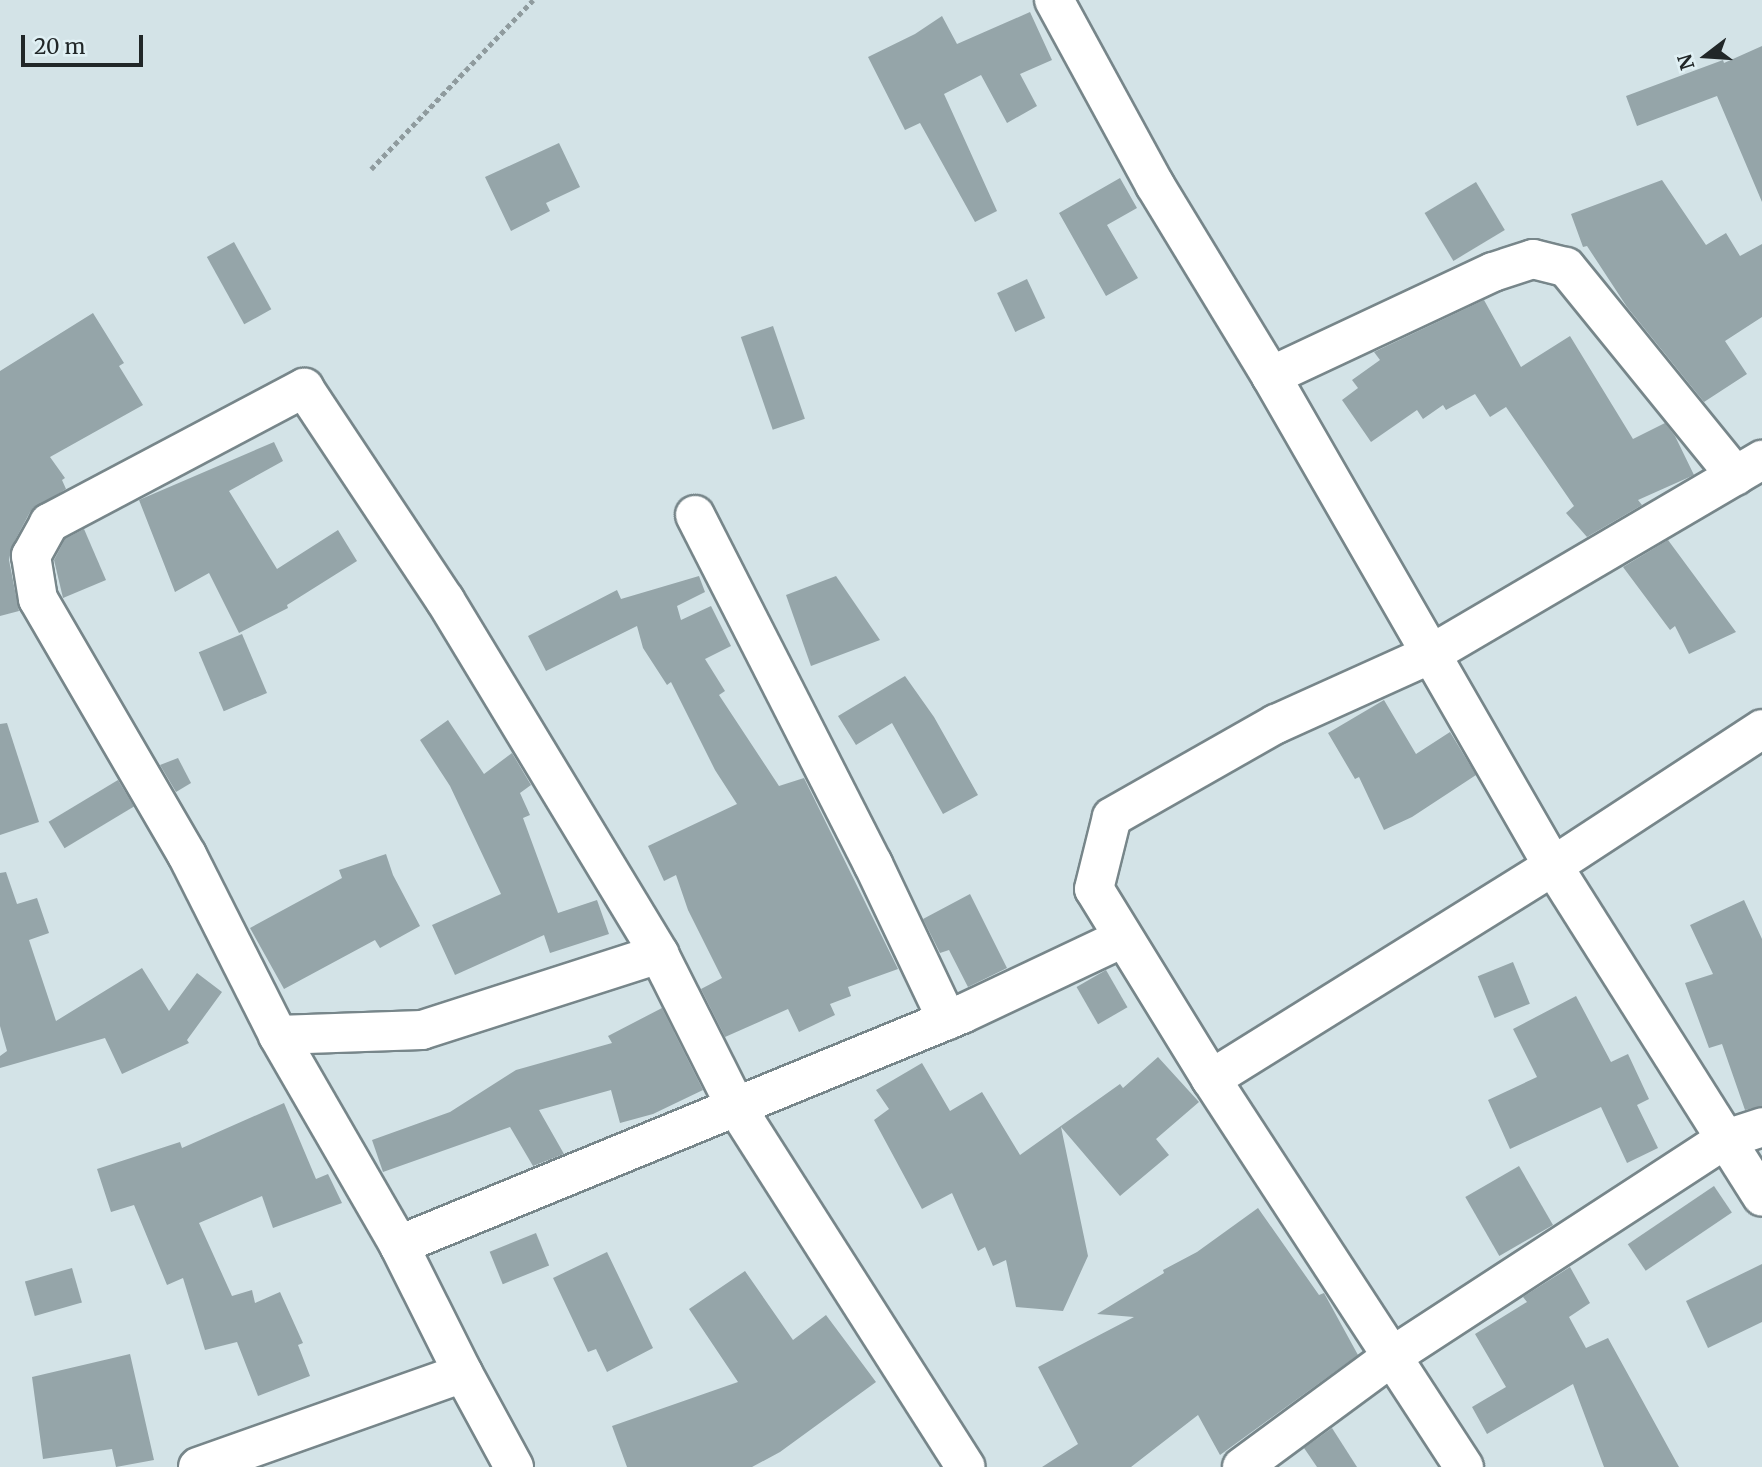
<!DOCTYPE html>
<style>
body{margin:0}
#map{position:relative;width:1762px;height:1467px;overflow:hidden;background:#d3e3e7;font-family:Merriweather,serif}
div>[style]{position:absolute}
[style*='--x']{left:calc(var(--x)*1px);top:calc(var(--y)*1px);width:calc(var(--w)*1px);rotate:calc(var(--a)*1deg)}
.building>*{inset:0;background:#95a5a9;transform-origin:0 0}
.path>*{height:4.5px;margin-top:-2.25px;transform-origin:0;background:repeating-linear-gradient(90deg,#8f9b9e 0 5px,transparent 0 8.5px)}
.roads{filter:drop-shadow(2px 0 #77868a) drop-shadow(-2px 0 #77868a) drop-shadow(0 2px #77868a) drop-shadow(0 -2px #77868a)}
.minor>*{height:38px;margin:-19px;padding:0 19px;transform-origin:19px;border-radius:19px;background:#fff}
span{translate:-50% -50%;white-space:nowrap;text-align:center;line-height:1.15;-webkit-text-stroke:5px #e0f0f4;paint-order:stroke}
.north{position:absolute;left:1671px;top:21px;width:70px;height:70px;-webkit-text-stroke:5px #e0f0f4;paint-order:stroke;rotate:253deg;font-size:19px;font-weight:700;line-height:28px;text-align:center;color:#212728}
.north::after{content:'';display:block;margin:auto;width:24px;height:32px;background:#212728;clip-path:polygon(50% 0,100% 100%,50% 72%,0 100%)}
.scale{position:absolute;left:21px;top:35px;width:122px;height:32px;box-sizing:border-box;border:4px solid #212728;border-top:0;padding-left:9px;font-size:21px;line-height:24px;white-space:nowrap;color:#212728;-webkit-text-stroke:5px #e0f0f4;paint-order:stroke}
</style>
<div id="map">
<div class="building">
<div style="clip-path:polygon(1030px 12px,1052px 60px,1020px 74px,1037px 106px,1007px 123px,981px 75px,944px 94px,997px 211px,975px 222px,920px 123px,905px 130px,868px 57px,915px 34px,942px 16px,957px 44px)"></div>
<div style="clip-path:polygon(1762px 46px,1762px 202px,1717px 96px,1637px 126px,1626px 96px,1723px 60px,1724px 63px)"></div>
<div style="clip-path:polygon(559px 143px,580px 187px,546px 203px,550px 211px,511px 231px,485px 177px)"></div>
<div style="clip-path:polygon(1120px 178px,1137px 208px,1107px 225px,1138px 278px,1106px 296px,1059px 213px)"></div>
<div style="clip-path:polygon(1662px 180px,1706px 245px,1726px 233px,1740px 256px,1762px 244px,1762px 317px,1725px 341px,1747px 374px,1704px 402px,1627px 307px,1587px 246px,1583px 247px,1571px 214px)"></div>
<div style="left:1476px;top:182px;width:56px;height:60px;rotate:59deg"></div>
<div style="left:234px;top:242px;width:77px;height:31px;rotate:61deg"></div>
<div style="left:1027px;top:279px;width:43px;height:33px;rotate:65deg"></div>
<div style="clip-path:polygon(1484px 300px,1521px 367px,1570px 336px,1633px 439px,1665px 423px,1675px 436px,1694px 475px,1638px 500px,1642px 505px,1587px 537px,1566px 513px,1574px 506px,1506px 407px,1490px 417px,1475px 394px,1446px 410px,1443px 405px,1423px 419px,1417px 410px,1371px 442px,1342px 400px,1358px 388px,1352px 380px,1380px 360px,1374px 352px)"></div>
<div style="clip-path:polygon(93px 313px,124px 363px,119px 366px,143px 405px,50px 457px,65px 478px,62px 480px,66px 489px,30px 512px,12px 546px,9px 560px,19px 611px,0 616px,0 371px)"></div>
<div style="left:773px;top:326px;width:98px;height:34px;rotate:71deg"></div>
<div style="clip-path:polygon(274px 442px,283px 461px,229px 491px,277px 569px,338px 530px,357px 561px,287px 605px,288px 608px,239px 633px,209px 573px,175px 592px,139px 500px)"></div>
<div style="clip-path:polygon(84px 529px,106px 580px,63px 598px,54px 560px,65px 539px)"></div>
<div style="clip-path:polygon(1668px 540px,1736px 632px,1689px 654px,1675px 626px,1670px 630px,1623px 567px)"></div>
<div style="clip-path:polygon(699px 576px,705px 592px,677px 606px,681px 620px,711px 606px,731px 646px,705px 659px,725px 691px,719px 695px,779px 786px,804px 778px,898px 969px,848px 987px,851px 996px,830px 1004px,835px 1015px,799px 1032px,788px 1009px,725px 1037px,701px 989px,722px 978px,688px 910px,676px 875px,664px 881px,648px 846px,737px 804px,715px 770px,671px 682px,667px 685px,643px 648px,637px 626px,546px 671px,528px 636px,617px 590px,621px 599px)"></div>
<div style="clip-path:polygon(836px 576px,880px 640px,811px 666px,786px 595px)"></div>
<div style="left:242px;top:634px;width:64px;height:47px;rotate:67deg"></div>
<div style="clip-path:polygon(905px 676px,934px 717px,978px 795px,943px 814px,892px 723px,856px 745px,838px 716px)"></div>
<div style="clip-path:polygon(1384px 700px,1416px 754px,1450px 732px,1476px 775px,1412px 817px,1384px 830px,1359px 777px,1355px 779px,1328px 733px)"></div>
<div style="clip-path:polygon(448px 720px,484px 774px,512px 753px,531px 785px,520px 793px,530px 815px,523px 818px,558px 913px,597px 900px,609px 934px,550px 953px,544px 935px,455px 975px,432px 925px,501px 894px,450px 786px,420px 740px)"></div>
<div style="clip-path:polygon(7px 723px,39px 822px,0 835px,0 724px)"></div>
<div style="clip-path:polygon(178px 758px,191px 783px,176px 792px,160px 765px)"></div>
<div style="left:118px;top:780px;width:31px;height:81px;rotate:59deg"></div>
<div style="clip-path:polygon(386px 854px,393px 875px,420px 926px,380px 948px,375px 940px,284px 989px,250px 928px,342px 878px,339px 870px)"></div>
<div style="clip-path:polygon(6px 872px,17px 904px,37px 898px,49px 933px,29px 940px,56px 1021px,142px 968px,169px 1011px,197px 973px,222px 992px,187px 1040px,189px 1043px,122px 1074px,105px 1038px,0 1068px,0 1056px,7px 1051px,0 1026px,0 873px)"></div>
<div style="clip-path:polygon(970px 894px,1007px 968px,968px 987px,949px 950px,940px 953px,923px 919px)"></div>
<div style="clip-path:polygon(1744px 900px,1762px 939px,1762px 1106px,1745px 1110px,1722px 1044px,1709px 1048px,1685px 983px,1713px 974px,1690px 925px)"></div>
<div style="left:1513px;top:962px;width:45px;height:38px;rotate:68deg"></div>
<div style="left:1106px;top:970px;width:43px;height:34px;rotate:60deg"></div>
<div style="clip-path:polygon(1576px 996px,1611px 1062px,1628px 1054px,1649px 1099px,1637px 1105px,1658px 1148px,1627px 1163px,1601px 1107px,1510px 1149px,1488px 1100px,1537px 1077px,1513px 1029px)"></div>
<div style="clip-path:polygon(662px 1008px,703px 1090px,653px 1114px,620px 1123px,611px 1090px,539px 1110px,564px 1154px,533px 1166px,510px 1127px,383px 1172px,372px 1140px,450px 1112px,516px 1070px,612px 1043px,608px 1036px)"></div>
<div style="clip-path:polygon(1158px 1057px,1199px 1102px,1156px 1139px,1169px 1155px,1120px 1196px,1061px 1127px,1088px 1256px,1063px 1311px,1016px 1307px,1006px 1260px,993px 1266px,985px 1247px,978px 1251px,952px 1193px,922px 1209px,874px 1120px,889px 1109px,876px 1090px,922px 1063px,950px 1111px,982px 1092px,1020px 1155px,1120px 1084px,1123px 1088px)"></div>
<div style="clip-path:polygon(284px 1103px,316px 1179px,328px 1174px,342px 1203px,273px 1228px,262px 1196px,199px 1223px,232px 1296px,252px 1290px,255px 1303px,280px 1292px,303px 1343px,298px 1345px,310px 1376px,258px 1396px,237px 1342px,205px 1350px,183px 1278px,167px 1285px,134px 1205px,111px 1212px,97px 1169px,180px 1142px,182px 1148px)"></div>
<div style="left:1519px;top:1166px;width:68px;height:62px;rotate:60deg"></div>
<div style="left:1714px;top:1186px;width:32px;height:104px;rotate:56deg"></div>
<div style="clip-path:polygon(1258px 1208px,1319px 1295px,1324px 1293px,1358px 1355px,1220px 1455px,1198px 1415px,1131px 1467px,1042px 1467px,1078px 1444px,1038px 1367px,1134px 1317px,1097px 1314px,1164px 1273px,1163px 1270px,1197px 1252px)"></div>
<div style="left:536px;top:1233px;width:35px;height:50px;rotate:68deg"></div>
<div style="clip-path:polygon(607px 1252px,653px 1348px,607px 1372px,596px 1349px,588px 1352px,553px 1278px)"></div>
<div style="clip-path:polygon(1762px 1264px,1762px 1322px,1708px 1348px,1686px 1301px)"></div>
<div style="clip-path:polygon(1570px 1267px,1590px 1303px,1569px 1317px,1586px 1348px,1608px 1338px,1679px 1467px,1604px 1467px,1573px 1384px,1487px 1434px,1472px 1407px,1506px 1387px,1475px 1334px,1527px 1302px,1523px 1297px)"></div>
<div style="left:72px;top:1268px;width:36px;height:49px;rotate:74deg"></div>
<div style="clip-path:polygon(745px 1271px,793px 1340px,826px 1315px,876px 1382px,780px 1452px,752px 1467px,627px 1467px,612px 1426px,738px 1382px,689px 1309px)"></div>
<div style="clip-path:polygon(130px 1354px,154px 1460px,116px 1467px,112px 1449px,43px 1459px,32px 1377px)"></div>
<div style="clip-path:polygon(1332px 1428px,1357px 1467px,1317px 1467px,1304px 1448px)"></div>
</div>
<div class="path">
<div style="--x:371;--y:169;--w:234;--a:-46.2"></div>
</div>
<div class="roads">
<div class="minor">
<div style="--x:1054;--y:0;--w:211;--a:61.4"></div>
<div style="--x:1155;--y:185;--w:223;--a:58.7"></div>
<div style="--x:1271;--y:376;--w:565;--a:60.08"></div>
<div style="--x:1553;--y:866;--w:391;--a:57.7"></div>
<div style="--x:1271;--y:376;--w:245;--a:-25.1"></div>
<div style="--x:1493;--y:272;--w:42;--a:-18"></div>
<div style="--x:1533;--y:259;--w:34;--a:14"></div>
<div style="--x:1566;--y:267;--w:269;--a:50.9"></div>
<div style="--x:695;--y:515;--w:392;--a:63"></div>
<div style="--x:873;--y:864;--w:173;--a:64.6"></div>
<div style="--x:278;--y:1035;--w:144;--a:-2"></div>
<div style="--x:422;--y:1030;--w:249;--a:-17.8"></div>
<div style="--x:1211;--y:1079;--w:403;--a:-31.9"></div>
<div style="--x:1553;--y:866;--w:250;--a:-33.2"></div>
<div style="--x:399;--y:1245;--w:609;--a:-22.31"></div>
<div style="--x:962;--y:1014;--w:178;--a:-25.3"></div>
<div style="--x:463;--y:1373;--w:107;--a:61.5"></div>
<div style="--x:198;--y:1467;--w:281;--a:-19.5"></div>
<div style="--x:463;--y:1373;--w:143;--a:-116.6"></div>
<div style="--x:399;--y:1245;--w:242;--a:-120"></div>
<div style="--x:278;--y:1035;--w:202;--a:-116.8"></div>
<div style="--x:187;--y:855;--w:296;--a:-120.2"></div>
<div style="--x:38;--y:599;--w:44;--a:-99.2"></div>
<div style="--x:31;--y:556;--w:38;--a:-61"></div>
<div style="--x:49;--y:523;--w:289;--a:-27.9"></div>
<div style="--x:304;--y:388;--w:255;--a:56.4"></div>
<div style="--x:445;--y:600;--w:414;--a:58.8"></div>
<div style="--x:659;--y:954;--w:169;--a:63.3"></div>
<div style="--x:735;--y:1105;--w:429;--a:57.5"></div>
<div style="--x:1242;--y:1467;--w:185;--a:-36.4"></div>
<div style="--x:1391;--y:1357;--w:400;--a:-33.1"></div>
<div style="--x:1726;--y:1139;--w:38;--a:-18"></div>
<div style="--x:1464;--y:1467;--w:463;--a:-123.1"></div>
<div style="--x:1211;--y:1079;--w:223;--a:-121.6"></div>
<div style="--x:1094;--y:889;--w:74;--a:-76"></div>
<div style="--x:1112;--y:817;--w:189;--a:-29.6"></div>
<div style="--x:1276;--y:724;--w:170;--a:-24.3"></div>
<div style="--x:1431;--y:654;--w:384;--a:-30.4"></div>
</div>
</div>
<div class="north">N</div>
<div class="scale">20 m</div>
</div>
